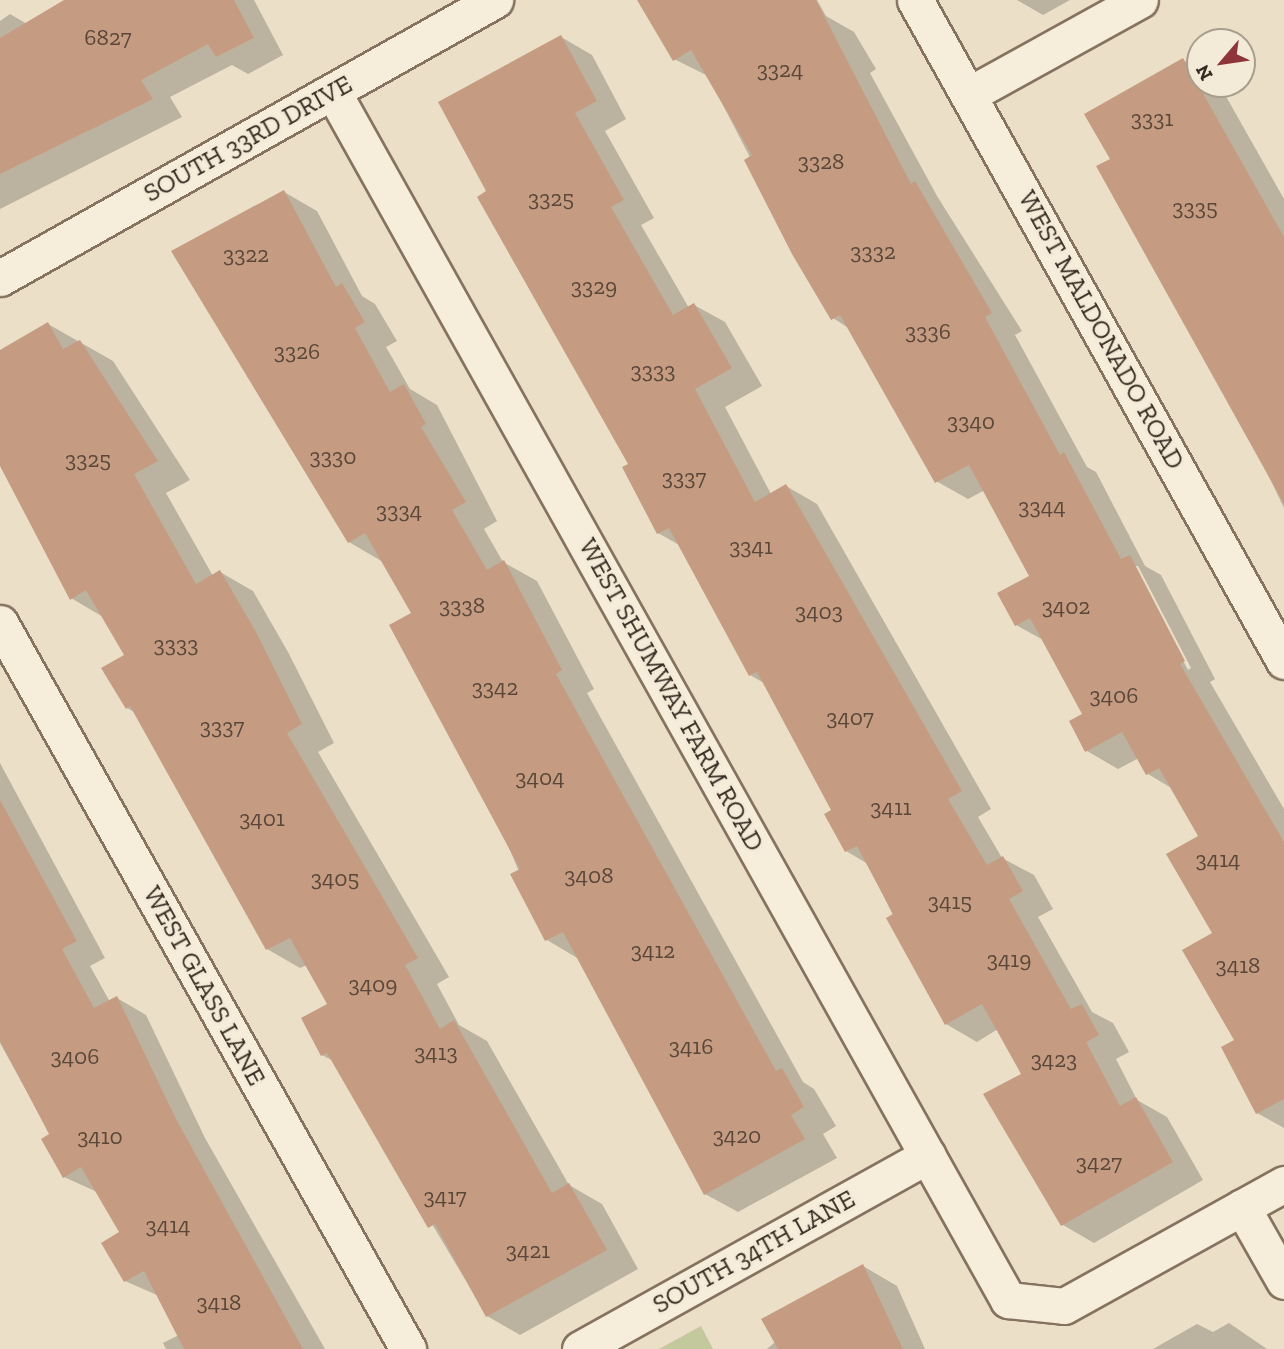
<!DOCTYPE html>
<style>
body{margin:0}
#map{position:relative;width:1284px;height:1349px;overflow:hidden;background:#ebdfc8;font-family:"Zilla Slab",serif}
div>[style]{position:absolute}
[style*='--x']{left:calc(var(--x)*1px);top:calc(var(--y)*1px);width:calc(var(--w)*1px);rotate:calc(var(--a)*1deg)}
.green>*{inset:0;background:#c4c89d}
.shadow>*{inset:0;background:#0003}
.building>*{inset:0;background:#c59c82}
.roads{filter:drop-shadow(2px 0 #85725f) drop-shadow(-2px 0 #85725f) drop-shadow(0 2px #85725f) drop-shadow(0 -2px #85725f)}
.street>*{height:35px;margin:-17.5px;padding:0 17.5px;transform-origin:17.5px;border-radius:17.5px;background:#f6eddb}
span{translate:-50% -50%;white-space:nowrap;text-align:center;line-height:1.15;-webkit-text-stroke:5px #f3ead7;paint-order:stroke}
.number-label{font-size:23px;color:#5a4739}
.number-label span{-webkit-text-stroke-width:0}
.street-label{font-size:26px;color:#372b21}
.north{position:absolute;left:1186px;top:28px;width:70px;height:70px;box-sizing:border-box;background:#f3ead7;border:2px solid #a89e8e;border-radius:50%;rotate:241deg;font-size:19px;font-weight:700;line-height:28px;text-align:center;color:#372b21}
.north::after{content:'';display:block;margin:auto;width:24px;height:32px;background:#8f3438;clip-path:polygon(50% 0,100% 100%,50% 72%,0 100%)}
</style>
<div id="map">
<div class="green">
<div style="clip-path:polygon(701px 1326px,713px 1349px,659px 1349px)"></div>
</div>
<div class="shadow">
<div style="clip-path:polygon(68px 0,254px 0,283px 55px,248px 74px,232px 65px,170px 97px,182px 117px,0 209px,0 21px,10px 14px,27px 24px)"></div>
<div style="clip-path:polygon(evenodd,639px 0,817px 0,826px 16px,854px 32px,876px 69px,870px 73px,937px 196px,1022px 331px,1015px 335px,1087px 467px,1096px 472px,1145px 566px,1161px 575px,1215px 679px,1210px 682px,1284px 809px,1284px 1128px,1257px 1113px,1236px 1041px,1200px 836px,1173px 789px,1148px 774px,1139px 758px,1118px 769px,1087px 751px,1084px 715px,1045px 641px,1016px 625px,1031px 577px,985px 490px,968px 499px,936px 481px,850px 329px,833px 318px,708px 76px,674px 59px,639px 0,1134px 566px,1138px 566px,1191px 668px,1188px 670px,1134px 566px)"></div>
<div style="clip-path:polygon(1017px 0,1070px 0,1043px 15px)"></div>
<div style="clip-path:polygon(561px 37px,592px 55px,626px 119px,605px 131px,654px 218px,641px 225px,689px 308px,694px 305px,725px 322px,762px 386px,725px 407px,771px 494px,786px 486px,817px 504px,991px 809px,978px 817px,1002px 858px,1034px 875px,1053px 909px,1038px 917px,1092px 1012px,1113px 1023px,1129px 1052px,1116px 1059px,1137px 1100px,1167px 1117px,1203px 1180px,1094px 1243px,1063px 1225px,1023px 1074px,998px 1029px,977px 1042px,946px 1024px,868px 864px,846px 851px,833px 810px,764px 683px,750px 675px,681px 546px,658px 533px,630px 465px,489px 192px)"></div>
<div style="clip-path:polygon(1183px 60px,1200px 70px,1200px 84px,1219px 84px,1284px 199px,1284px 508px,1226px 387px,1098px 167px,1112px 159px)"></div>
<div style="clip-path:polygon(284px 192px,317px 211px,362px 296px,375px 304px,397px 341px,386px 347px,410px 389px,437px 405px,497px 521px,484px 529px,503px 562px,537px 581px,594px 689px,587px 693px,803px 1082px,814px 1089px,836px 1126px,823px 1134px,837px 1158px,738px 1212px,705px 1194px,579px 959px,547px 940px,413px 614px,383px 562px,349px 542px)"></div>
<div style="clip-path:polygon(48px 324px,113px 361px,190px 480px,166px 493px,213px 576px,220px 572px,253px 591px,288px 652px,334px 743px,318px 752px,449px 977px,437px 984px,459px 1025px,487px 1041px,569px 1185px,602px 1204px,638px 1269px,520px 1335px,487px 1316px,335px 1062px,322px 1055px,329px 1005px,307px 965px,300px 968px,267px 949px,136px 713px,127px 708px,126px 655px,103px 617px,71px 598px,0 462px,0 352px)"></div>
<div style="clip-path:polygon(0 763px,105px 958px,90px 966px,110px 1002px,117px 998px,146px 1015px,205px 1138px,325px 1349px,166px 1349px,163px 1343px,179px 1335px,159px 1296px,125px 1281px,121px 1233px,97px 1192px,64px 1177px,51px 1135px,0 1043px)"></div>
<div style="clip-path:polygon(863px 1266px,897px 1286px,925px 1349px,767px 1349px)"></div>
<div style="clip-path:polygon(1229px 1323px,1267px 1349px,1153px 1349px,1197px 1324px,1213px 1332px)"></div>
</div>
<div class="building">
<div style="clip-path:polygon(64px 0,234px 0,254px 38px,216px 57px,208px 44px,141px 80px,153px 99px,0 174px,0 38px)"></div>
<div style="clip-path:polygon(637px 0,816px 0,911px 184px,915px 181px,992px 313px,985px 317px,1060px 455px,1064px 452px,1121px 559px,1130px 555px,1185px 661px,1180px 664px,1284px 842px,1284px 1099px,1256px 1114px,1221px 1047px,1234px 1040px,1182px 950px,1212px 933px,1166px 854px,1198px 836px,1159px 768px,1146px 775px,1122px 732px,1085px 752px,1069px 721px,1082px 714px,1030px 618px,1015px 626px,997px 593px,1029px 576px,969px 465px,935px 483px,840px 315px,831px 320px,792px 254px,744px 160px,752px 155px,691px 50px,673px 61px)"></div>
<div style="clip-path:polygon(561px 35px,597px 101px,575px 113px,624px 200px,611px 207px,673px 315px,694px 303px,732px 368px,695px 389px,755px 502px,786px 484px,962px 791px,948px 799px,987px 865px,1003px 856px,1023px 891px,1009px 899px,1071px 1009px,1082px 1004px,1099px 1035px,1086px 1042px,1120px 1106px,1136px 1097px,1173px 1162px,1061px 1226px,983px 1094px,1021px 1074px,982px 1004px,945px 1025px,886px 918px,893px 914px,857px 846px,845px 852px,824px 814px,831px 810px,757px 672px,749px 676px,669px 528px,657px 534px,622px 467px,628px 464px,477px 197px,486px 191px,438px 102px)"></div>
<div style="clip-path:polygon(1183px 58px,1284px 237px,1284px 504px,1096px 166px,1110px 159px,1084px 114px)"></div>
<div style="clip-path:polygon(284px 190px,336px 287px,342px 283px,365px 322px,355px 328px,390px 392px,404px 384px,426px 424px,421px 427px,466px 502px,452px 510px,487px 570px,504px 560px,562px 670px,556px 674px,776px 1071px,782px 1068px,804px 1107px,791px 1115px,805px 1139px,704px 1195px,563px 932px,545px 941px,510px 874px,520px 869px,389px 625px,411px 613px,365px 533px,348px 543px,171px 251px)"></div>
<div style="clip-path:polygon(48px 322px,63px 349px,80px 340px,158px 461px,134px 474px,196px 584px,220px 570px,256px 632px,302px 724px,287px 733px,418px 958px,405px 965px,440px 1029px,454px 1020px,552px 1193px,569px 1183px,607px 1250px,486px 1317px,435px 1224px,428px 1228px,327px 1053px,321px 1056px,301px 1018px,327px 1004px,290px 938px,266px 950px,130px 706px,126px 709px,101px 668px,124px 655px,86px 590px,70px 600px,0 466px,0 350px)"></div>
<div style="clip-path:polygon(0 800px,77px 941px,62px 949px,94px 1008px,117px 996px,176px 1119px,303px 1349px,184px 1349px,144px 1271px,124px 1282px,101px 1243px,119px 1232px,81px 1167px,63px 1178px,41px 1139px,49px 1134px,0 1041px)"></div>
<div style="clip-path:polygon(863px 1264px,903px 1349px,778px 1349px,761px 1319px)"></div>
</div>
<div class="roads">
<div class="street">
<div style="--x:915;--y:0;--w:757;--a:60.83"></div>
<div style="--x:333;--y:92;--w:1384;--a:60.8"></div>
<div style="--x:1008;--y:1300;--w:56;--a:6.1"></div>
<div style="--x:1064;--y:1306;--w:252;--a:-29"></div>
<div style="--x:970;--y:94;--w:194;--a:-28.9"></div>
<div style="--x:0;--y:278;--w:568;--a:-29.32"></div>
<div style="--x:0;--y:623;--w:833;--a:60.66"></div>
<div style="--x:1242;--y:1207;--w:85;--a:60.4"></div>
<div style="--x:580;--y:1349;--w:398;--a:-29.1"></div>
</div>
</div>
<div class="number-label">
<span style="left:108px;top:37px">6827</span>
<span style="left:780px;top:69px">3324</span>
<span style="left:1152px;top:118px">3331</span>
<span style="left:821px;top:161px">3328</span>
<span style="left:551px;top:198px">3325</span>
<span style="left:1195px;top:207px">3335</span>
<span style="left:873px;top:251px">3332</span>
<span style="left:246px;top:254px">3322</span>
<span style="left:594px;top:286px">3329</span>
<span style="left:928px;top:331px">3336</span>
<span style="left:297px;top:351px">3326</span>
<span style="left:653px;top:370px">3333</span>
<span style="left:971px;top:421px">3340</span>
<span style="left:333px;top:456px">3330</span>
<span style="left:88px;top:459px">3325</span>
<span style="left:684px;top:477px">3337</span>
<span style="left:1042px;top:506px">3344</span>
<span style="left:399px;top:510px">3334</span>
<span style="left:751px;top:546px">3341</span>
<span style="left:462px;top:605px">3338</span>
<span style="left:1066px;top:606px">3402</span>
<span style="left:819px;top:611px">3403</span>
<span style="left:176px;top:644px">3333</span>
<span style="left:495px;top:687px">3342</span>
<span style="left:1114px;top:695px">3406</span>
<span style="left:850px;top:717px">3407</span>
<span style="left:222px;top:726px">3337</span>
<span style="left:540px;top:777px">3404</span>
<span style="left:891px;top:807px">3411</span>
<span style="left:262px;top:818px">3401</span>
<span style="left:1218px;top:859px">3414</span>
<span style="left:589px;top:875px">3408</span>
<span style="left:335px;top:878px">3405</span>
<span style="left:950px;top:901px">3415</span>
<span style="left:653px;top:950px">3412</span>
<span style="left:1009px;top:959px">3419</span>
<span style="left:1238px;top:965px">3418</span>
<span style="left:373px;top:984px">3409</span>
<span style="left:691px;top:1046px">3416</span>
<span style="left:436px;top:1052px">3413</span>
<span style="left:75px;top:1056px">3406</span>
<span style="left:1054px;top:1059px">3423</span>
<span style="left:737px;top:1135px">3420</span>
<span style="left:100px;top:1136px">3410</span>
<span style="left:1099px;top:1162px">3427</span>
<span style="left:445px;top:1196px">3417</span>
<span style="left:168px;top:1225px">3414</span>
<span style="left:528px;top:1250px">3421</span>
<span style="left:219px;top:1302px">3418</span>
</div>
<div class="street-label">
<span style="left:248px;top:139px;rotate:-29deg">SOUTH 33RD DRIVE</span>
<span style="left:1101px;top:330px;rotate:61deg">WEST MALDONADO ROAD</span>
<span style="left:671px;top:695px;rotate:61deg">WEST SHUMWAY FARM ROAD</span>
<span style="left:204px;top:986px;rotate:61deg">WEST GLASS LANE</span>
<span style="left:754px;top:1252px;rotate:-29deg">SOUTH 34TH LANE</span>
</div>
<div class="north">N</div>
</div>
